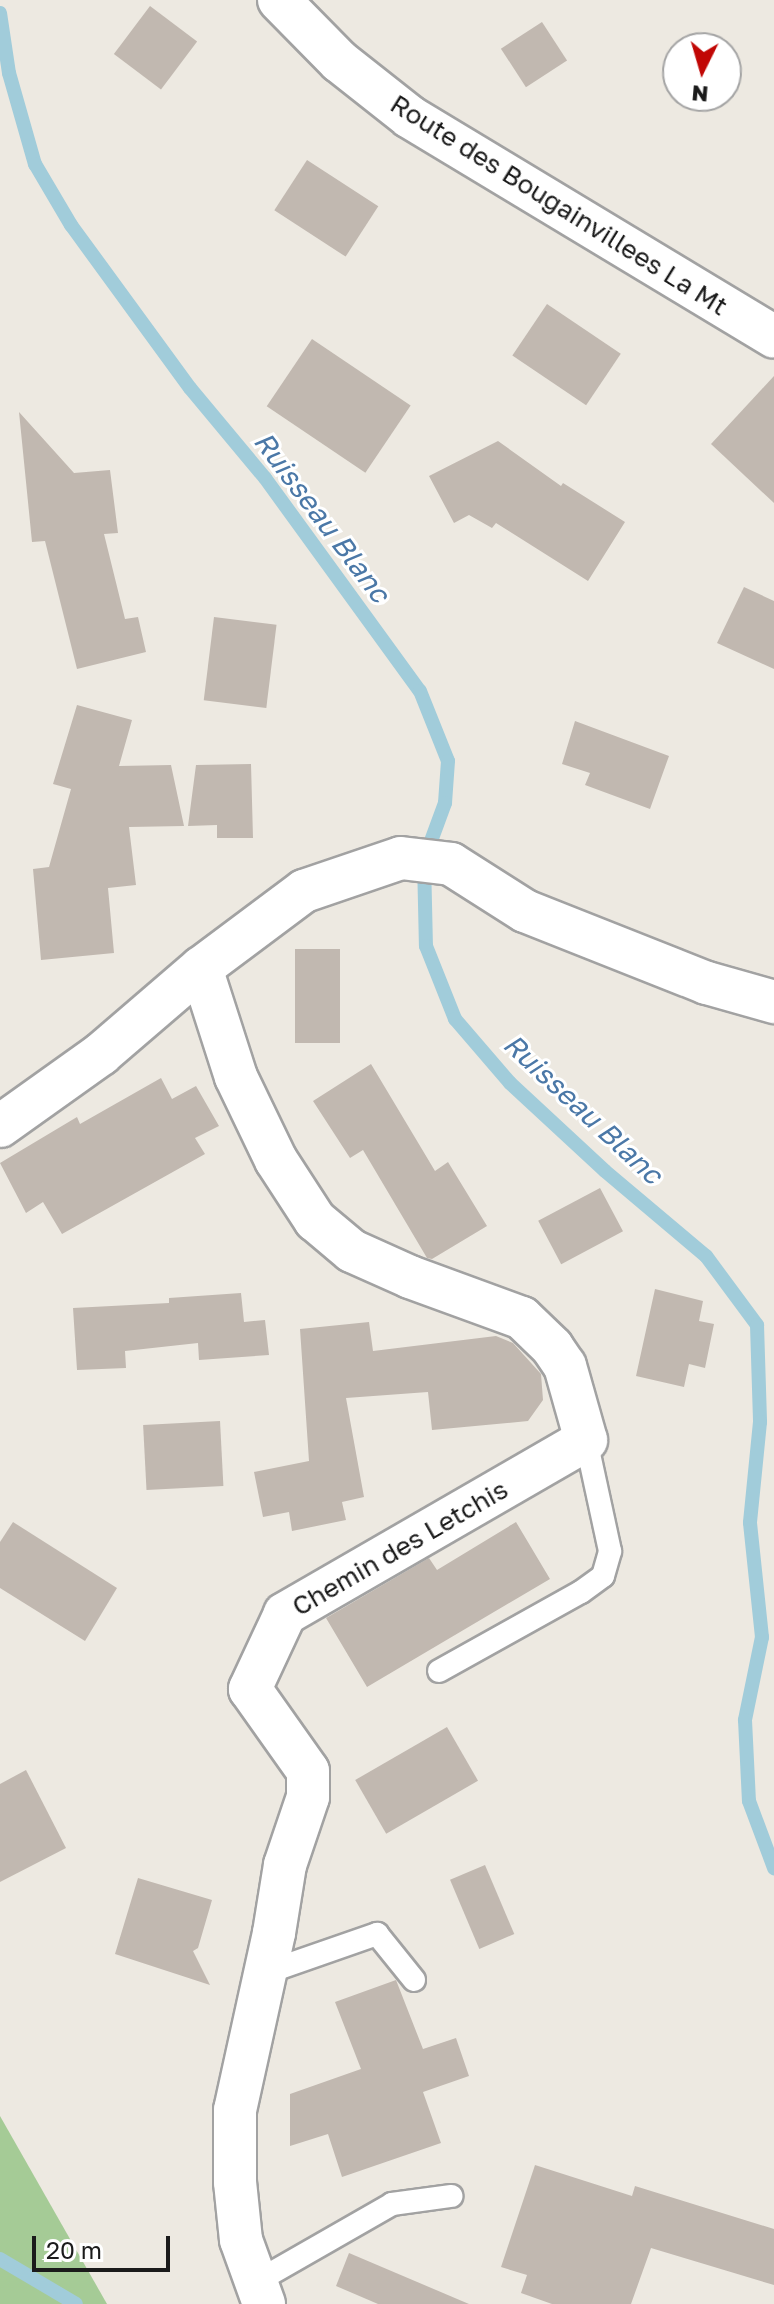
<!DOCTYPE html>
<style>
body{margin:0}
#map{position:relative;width:774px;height:2304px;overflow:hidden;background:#ede9e1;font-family:"Golos Text",sans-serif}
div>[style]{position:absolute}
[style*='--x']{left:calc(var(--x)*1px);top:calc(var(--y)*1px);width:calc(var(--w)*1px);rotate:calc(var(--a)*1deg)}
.forest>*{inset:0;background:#a5cb96}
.stream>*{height:14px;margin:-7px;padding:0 7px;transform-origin:7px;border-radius:7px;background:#a1ccda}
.building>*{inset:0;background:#c1b8b0;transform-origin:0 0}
.roads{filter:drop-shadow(2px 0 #a2a2a2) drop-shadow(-2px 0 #a2a2a2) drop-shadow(0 2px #a2a2a2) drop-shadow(0 -2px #a2a2a2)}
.lane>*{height:22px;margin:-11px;padding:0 11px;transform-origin:11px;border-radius:11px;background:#fff}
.street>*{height:42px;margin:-21px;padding:0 21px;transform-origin:21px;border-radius:21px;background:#fff}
span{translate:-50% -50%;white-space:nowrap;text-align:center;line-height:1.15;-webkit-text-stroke:6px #fff;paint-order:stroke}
.street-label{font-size:26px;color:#1b1b1b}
.water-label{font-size:28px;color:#4b78a7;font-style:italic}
.north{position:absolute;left:662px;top:32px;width:80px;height:80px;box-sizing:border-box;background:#fff;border:2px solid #a4a4a4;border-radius:50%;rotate:185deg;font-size:22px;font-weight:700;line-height:32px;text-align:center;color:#1b1b1b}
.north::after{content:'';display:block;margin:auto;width:28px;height:36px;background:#c10705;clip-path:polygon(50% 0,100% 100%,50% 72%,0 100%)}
.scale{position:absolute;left:32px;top:2236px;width:138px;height:36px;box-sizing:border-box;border:4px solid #1b1b1b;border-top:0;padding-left:10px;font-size:24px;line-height:28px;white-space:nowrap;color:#1b1b1b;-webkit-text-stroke:6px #fff;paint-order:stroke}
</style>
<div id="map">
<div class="forest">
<div style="clip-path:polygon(0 2116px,107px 2304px,0 2304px)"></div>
</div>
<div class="stream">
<div style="--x:0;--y:13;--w:61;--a:81.5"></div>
<div style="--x:9;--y:73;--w:95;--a:74.1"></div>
<div style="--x:35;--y:164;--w:71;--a:59.5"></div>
<div style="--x:71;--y:225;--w:202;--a:53.9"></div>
<div style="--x:190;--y:388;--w:117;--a:50.2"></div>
<div style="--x:265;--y:478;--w:263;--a:54"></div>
<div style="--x:420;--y:691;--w:75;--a:68.2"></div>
<div style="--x:448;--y:761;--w:42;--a:94.1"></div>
<div style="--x:445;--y:803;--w:61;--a:110.2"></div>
<div style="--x:424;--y:860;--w:86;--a:88.7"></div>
<div style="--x:426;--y:946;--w:79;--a:68.3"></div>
<div style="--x:455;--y:1019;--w:84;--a:49.3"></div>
<div style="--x:510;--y:1083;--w:129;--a:42.8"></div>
<div style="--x:605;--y:1171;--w:132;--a:40.1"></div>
<div style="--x:706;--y:1256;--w:86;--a:53.5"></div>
<div style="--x:757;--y:1325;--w:97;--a:88.2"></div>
<div style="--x:760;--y:1422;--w:101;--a:95.7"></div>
<div style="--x:750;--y:1523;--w:115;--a:84"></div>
<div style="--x:762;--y:1637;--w:85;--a:101.6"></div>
<div style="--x:745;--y:1720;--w:81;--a:87.2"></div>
<div style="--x:749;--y:1801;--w:72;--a:69.5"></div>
<div style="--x:0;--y:2259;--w:88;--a:30.6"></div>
</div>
<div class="building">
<div style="left:150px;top:6px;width:59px;height:60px;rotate:37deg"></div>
<div style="left:542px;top:22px;width:46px;height:49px;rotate:57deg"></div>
<div style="left:307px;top:160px;width:85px;height:60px;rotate:33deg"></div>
<div style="left:547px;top:304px;width:89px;height:62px;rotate:34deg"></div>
<div style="left:312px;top:339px;width:119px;height:81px;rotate:34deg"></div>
<div style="clip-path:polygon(774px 376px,774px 503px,711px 444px)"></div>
<div style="clip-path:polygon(19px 412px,74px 473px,110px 470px,118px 533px,104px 534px,125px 619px,138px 617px,146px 652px,77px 669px,45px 541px,32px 542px)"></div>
<div style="clip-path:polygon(498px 441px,561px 486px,563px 483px,625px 522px,588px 581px,496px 523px,492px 528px,469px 515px,454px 523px,429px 476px)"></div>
<div style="clip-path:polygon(744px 587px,774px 601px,774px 669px,717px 643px)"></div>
<div style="left:214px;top:617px;width:63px;height:84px;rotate:7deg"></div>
<div style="clip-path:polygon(77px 705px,132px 720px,119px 766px,171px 765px,184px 826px,129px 827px,136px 885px,108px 888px,114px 953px,41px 960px,33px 869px,49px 867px,71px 789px,53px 784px)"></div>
<div style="clip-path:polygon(575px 721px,669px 756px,650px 809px,585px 785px,590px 773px,562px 764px)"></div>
<div style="clip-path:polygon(251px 764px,253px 838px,217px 838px,217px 825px,188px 826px,196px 765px)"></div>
<div style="left:295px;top:949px;width:45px;height:94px"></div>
<div style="clip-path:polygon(371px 1064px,435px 1171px,448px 1162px,487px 1226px,432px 1259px,427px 1258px,363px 1150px,350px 1158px,313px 1101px)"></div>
<div style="clip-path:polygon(161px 1078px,172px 1099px,196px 1086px,219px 1126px,195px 1138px,205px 1154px,62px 1234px,43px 1202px,26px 1213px,0 1163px,77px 1117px,80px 1124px)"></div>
<div style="left:600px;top:1188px;width:49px;height:70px;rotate:62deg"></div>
<div style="clip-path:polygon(655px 1289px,703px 1301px,699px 1321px,714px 1324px,705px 1368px,689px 1364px,684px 1387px,636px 1376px)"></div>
<div style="clip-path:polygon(241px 1293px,244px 1322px,265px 1320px,269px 1355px,199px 1360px,198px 1343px,125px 1351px,126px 1368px,77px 1370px,73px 1308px,169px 1303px,169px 1298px)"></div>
<div style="clip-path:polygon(369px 1322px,373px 1351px,496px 1336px,513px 1343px,541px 1374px,543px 1400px,528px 1421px,432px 1430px,428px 1392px,346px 1398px,364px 1497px,342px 1502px,346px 1520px,292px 1531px,289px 1512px,263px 1517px,254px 1472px,309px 1461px,300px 1329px)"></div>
<div style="left:220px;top:1421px;width:65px;height:77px;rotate:87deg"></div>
<div style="clip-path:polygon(13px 1522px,117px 1588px,85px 1641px,0 1588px,0 1542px)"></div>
<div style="clip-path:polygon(516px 1522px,550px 1579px,367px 1687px,326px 1618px,429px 1558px,437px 1570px)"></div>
<div style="left:447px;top:1727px;width:62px;height:106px;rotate:60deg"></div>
<div style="clip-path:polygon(26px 1770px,66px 1848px,0 1882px,0 1784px)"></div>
<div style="left:485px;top:1865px;width:75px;height:38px;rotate:67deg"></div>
<div style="clip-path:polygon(138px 1878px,212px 1900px,198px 1948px,193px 1951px,210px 1985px,115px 1954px)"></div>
<div style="clip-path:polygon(396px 1980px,423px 2049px,456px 2038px,469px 2076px,423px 2092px,441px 2143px,342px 2177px,328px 2134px,290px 2146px,290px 2094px,361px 2069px,335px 2002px)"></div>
<div style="clip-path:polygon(535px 2165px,632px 2196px,635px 2186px,774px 2229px,774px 2285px,651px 2248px,631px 2304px,552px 2304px,521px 2293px,527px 2275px,501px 2267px)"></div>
<div style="clip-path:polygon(349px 2253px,469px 2304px,378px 2304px,336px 2286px)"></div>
</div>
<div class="roads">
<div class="lane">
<div style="--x:439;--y:1671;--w:162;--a:-29.1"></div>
<div style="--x:581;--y:1592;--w:27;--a:-36"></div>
<div style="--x:603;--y:1576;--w:26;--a:-74"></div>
<div style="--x:610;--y:1551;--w:114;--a:-102.2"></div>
<div style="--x:265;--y:1973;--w:119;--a:-19.2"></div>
<div style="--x:377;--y:1934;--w:59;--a:51.2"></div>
<div style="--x:256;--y:2282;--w:157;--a:-29.8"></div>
<div style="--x:392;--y:2204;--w:60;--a:-7.7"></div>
</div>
<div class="street">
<div style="--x:279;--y:0;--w:86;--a:45.5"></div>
<div style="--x:339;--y:61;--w:90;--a:38.3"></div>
<div style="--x:410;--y:117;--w:425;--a:31.1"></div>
<div style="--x:201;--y:968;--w:114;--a:72.2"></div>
<div style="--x:236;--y:1077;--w:92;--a:64.3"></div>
<div style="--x:276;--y:1160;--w:72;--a:57"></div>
<div style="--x:315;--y:1220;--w:48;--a:40"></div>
<div style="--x:352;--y:1251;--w:64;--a:24.1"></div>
<div style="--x:410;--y:1277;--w:119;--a:20.1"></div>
<div style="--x:522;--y:1318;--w:42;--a:44"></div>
<div style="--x:552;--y:1347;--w:23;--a:56"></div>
<div style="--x:565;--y:1366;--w:77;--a:74.2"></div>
<div style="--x:586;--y:1440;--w:348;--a:150"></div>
<div style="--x:285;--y:1614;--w:83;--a:115"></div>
<div style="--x:250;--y:1689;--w:100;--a:54.7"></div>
<div style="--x:308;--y:1771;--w:26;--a:90"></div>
<div style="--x:308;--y:1797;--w:72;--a:108.7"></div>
<div style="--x:285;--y:1865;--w:69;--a:99.2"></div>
<div style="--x:274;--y:1933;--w:181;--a:102.4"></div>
<div style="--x:235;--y:2110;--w:72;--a:90"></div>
<div style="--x:235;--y:2182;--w:58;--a:84.1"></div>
<div style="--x:241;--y:2240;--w:68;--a:70.2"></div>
<div style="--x:0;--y:1126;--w:124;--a:-35.5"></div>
<div style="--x:101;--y:1054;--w:132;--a:-40.7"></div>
<div style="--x:201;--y:968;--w:129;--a:-36.8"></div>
<div style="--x:304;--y:891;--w:102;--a:-18.8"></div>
<div style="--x:401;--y:858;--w:50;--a:6.8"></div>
<div style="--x:451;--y:864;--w:88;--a:32.4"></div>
<div style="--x:525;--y:911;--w:196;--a:21.6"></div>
<div style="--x:707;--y:983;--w:70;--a:15.8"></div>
</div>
</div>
<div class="street-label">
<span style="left:559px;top:205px;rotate:32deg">Route des Bougainvillees La Mt</span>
<span style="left:400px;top:1548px;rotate:-30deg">Chemin des Letchis</span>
</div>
<div class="water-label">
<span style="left:322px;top:517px;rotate:53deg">Ruisseau Blanc</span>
<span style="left:583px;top:1109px;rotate:43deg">Ruisseau Blanc</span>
</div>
<div class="north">N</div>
<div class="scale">20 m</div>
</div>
